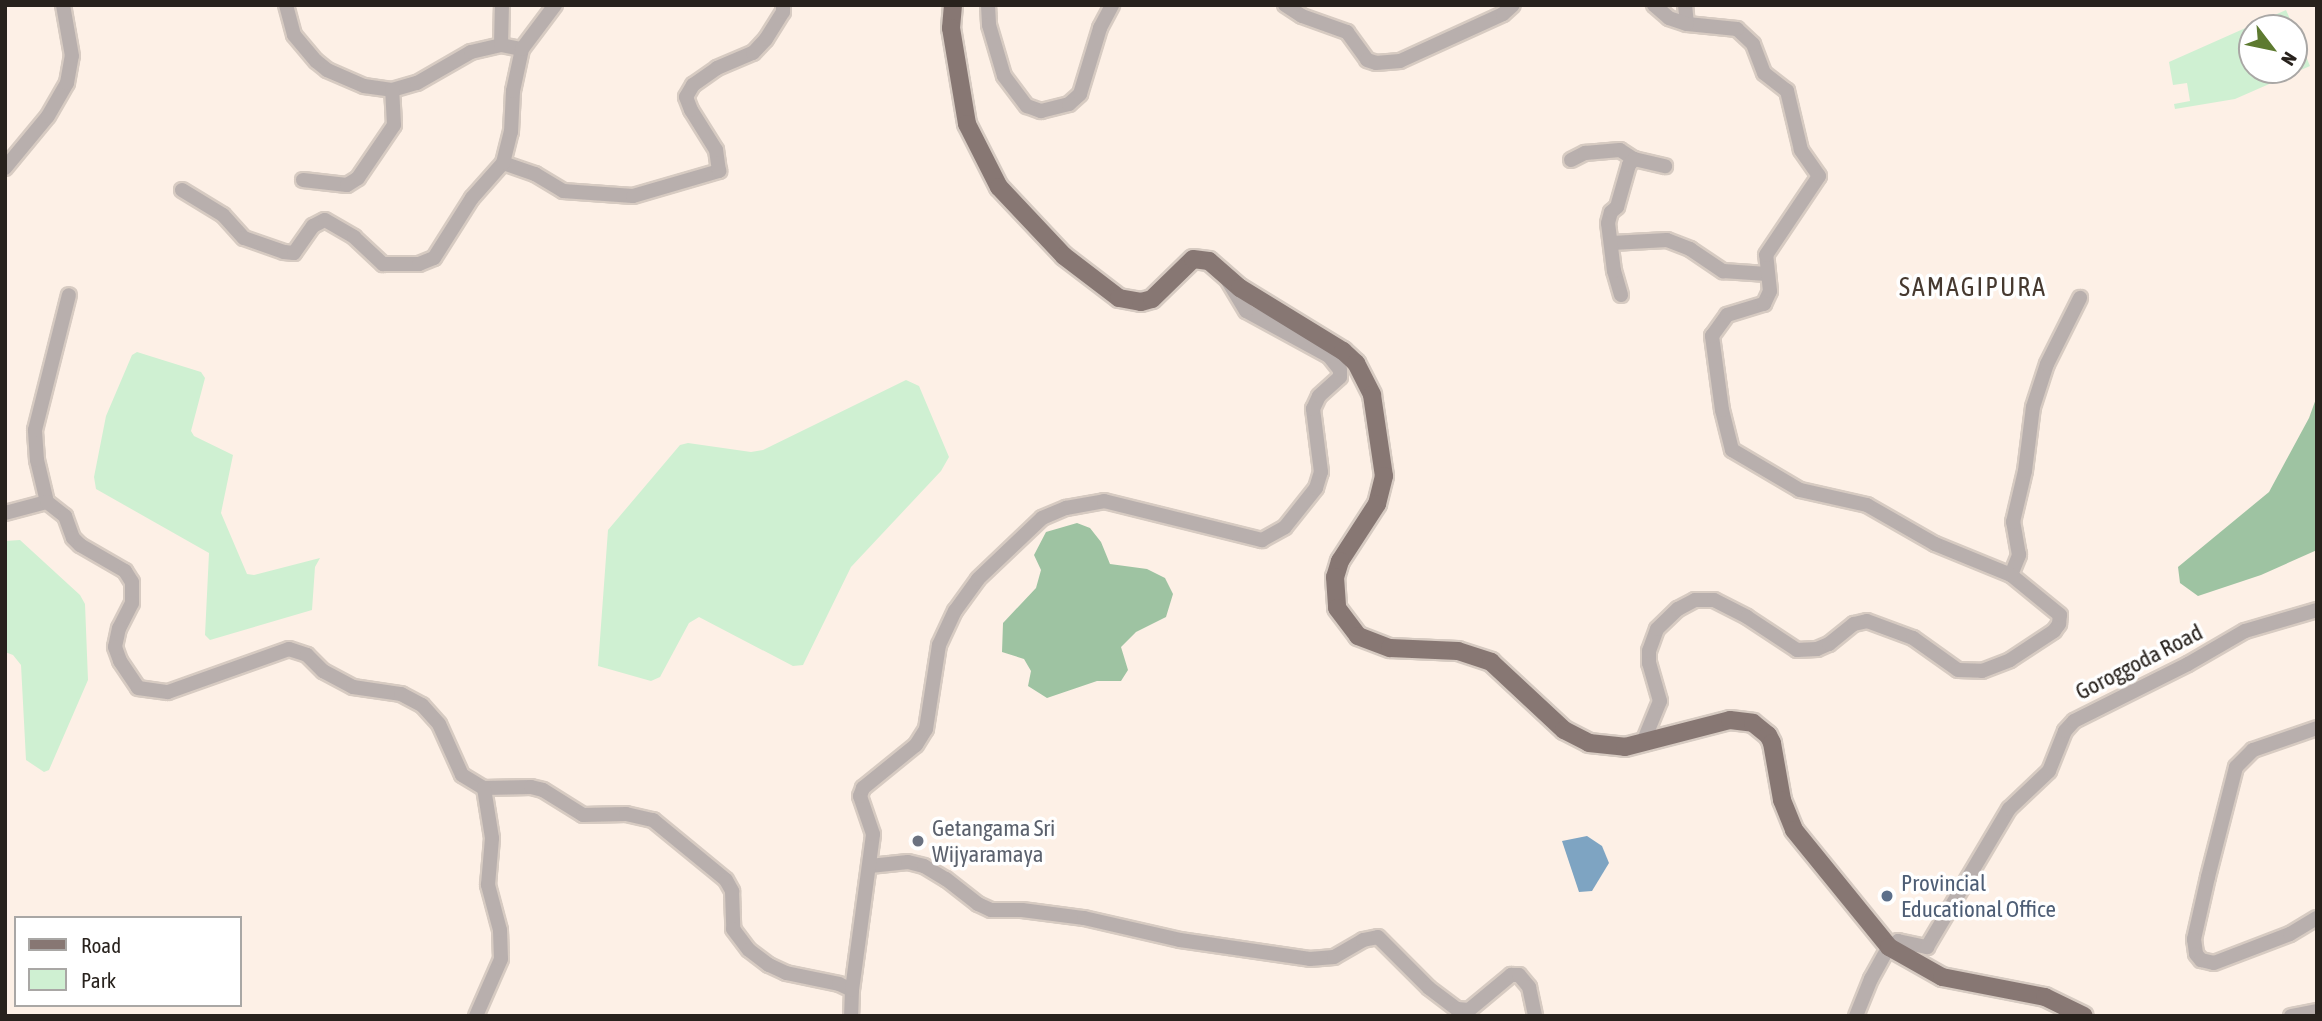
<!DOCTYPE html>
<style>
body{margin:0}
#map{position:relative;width:2322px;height:1021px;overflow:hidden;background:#fdf0e6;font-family:"Asap Condensed",sans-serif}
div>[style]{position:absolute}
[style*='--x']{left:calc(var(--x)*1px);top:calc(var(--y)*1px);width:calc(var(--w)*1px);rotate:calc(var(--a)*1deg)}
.green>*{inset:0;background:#cff0d2}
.forest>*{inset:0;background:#9ec3a2}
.water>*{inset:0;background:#7ea4c2}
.roads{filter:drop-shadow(2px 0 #d7cbc2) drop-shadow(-2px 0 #d7cbc2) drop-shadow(0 2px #d7cbc2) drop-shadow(0 -2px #d7cbc2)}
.minor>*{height:14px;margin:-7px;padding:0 7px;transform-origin:7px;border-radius:7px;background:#b8afad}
.major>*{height:18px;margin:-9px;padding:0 9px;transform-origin:9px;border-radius:9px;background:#877773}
.dots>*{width:19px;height:19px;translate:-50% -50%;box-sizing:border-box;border:4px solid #fff;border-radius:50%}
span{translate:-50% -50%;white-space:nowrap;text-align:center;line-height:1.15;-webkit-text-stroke:7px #fff;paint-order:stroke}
.street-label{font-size:23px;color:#28221d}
.worship-label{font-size:23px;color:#5b616d}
.left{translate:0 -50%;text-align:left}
.service-label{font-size:23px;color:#4e5e75}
.quarter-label{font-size:26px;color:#46392f;letter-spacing:2px}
.frame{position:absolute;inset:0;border:7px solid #28221d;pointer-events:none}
.legend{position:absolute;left:14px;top:916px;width:228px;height:91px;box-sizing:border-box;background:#fff;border:2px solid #a9a7a5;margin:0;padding:9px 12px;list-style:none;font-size:21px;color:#28221d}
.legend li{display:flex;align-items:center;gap:14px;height:35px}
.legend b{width:35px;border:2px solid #a9a7a5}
.north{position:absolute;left:2238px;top:14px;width:70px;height:70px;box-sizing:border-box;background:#fff;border:2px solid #a9a7a5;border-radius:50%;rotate:122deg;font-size:19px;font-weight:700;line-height:28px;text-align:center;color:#28221d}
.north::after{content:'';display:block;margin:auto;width:24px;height:32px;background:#5d7a30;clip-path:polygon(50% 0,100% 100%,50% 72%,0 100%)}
</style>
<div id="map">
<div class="green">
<div style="clip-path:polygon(2286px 10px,2294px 28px,2252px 28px,2252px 70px,2294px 70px,2294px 28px,2310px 66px,2235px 99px,2175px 109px,2174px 104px,2190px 101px,2187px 83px,2173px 85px,2169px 62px)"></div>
<div style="clip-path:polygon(137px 352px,201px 372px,205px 378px,191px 431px,194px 436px,233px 455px,221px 513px,247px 574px,254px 575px,320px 558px,315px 567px,312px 610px,210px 640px,205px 635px,209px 553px,96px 489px,94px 477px,106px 416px,132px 355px)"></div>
<div style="clip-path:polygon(906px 380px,919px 386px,949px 457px,941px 471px,851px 567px,803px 665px,793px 666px,699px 617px,689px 623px,660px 677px,651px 681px,598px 666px,608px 530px,680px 445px,688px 443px,751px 452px,763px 450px)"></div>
<div style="clip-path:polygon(20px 540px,80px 595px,85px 604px,88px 680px,49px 770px,44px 772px,26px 760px,21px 665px,13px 655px,5px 652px,5px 541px)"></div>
</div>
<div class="forest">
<div style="clip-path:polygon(2317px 396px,2317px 550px,2261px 575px,2198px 596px,2180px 583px,2178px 567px,2269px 492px,2309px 418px)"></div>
<div style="clip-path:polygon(1077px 523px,1090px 528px,1101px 542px,1110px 564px,1147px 569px,1165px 578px,1173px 594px,1166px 617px,1136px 632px,1121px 647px,1128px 670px,1121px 681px,1097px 681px,1047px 698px,1028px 686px,1031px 671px,1024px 659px,1002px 652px,1003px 623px,1036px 588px,1041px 570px,1034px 555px,1046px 532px)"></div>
</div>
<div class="water">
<div style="clip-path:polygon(1587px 836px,1602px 846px,1609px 863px,1592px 891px,1579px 892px,1562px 841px)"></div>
</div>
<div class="roads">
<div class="minor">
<div style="--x:286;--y:5;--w:31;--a:75"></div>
<div style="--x:294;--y:35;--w:34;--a:50"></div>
<div style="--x:316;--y:61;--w:14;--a:39"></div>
<div style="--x:327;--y:70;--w:40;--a:23.4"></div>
<div style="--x:364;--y:86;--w:28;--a:8"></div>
<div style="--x:392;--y:90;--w:26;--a:-16"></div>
<div style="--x:417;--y:83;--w:62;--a:-29.9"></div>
<div style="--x:471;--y:52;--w:31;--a:-13"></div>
<div style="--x:501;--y:45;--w:21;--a:11"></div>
<div style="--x:988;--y:5;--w:20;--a:87"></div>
<div style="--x:989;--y:25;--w:53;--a:73.6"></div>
<div style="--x:1004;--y:76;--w:38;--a:53"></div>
<div style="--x:1027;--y:106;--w:15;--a:20"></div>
<div style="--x:1041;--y:111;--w:29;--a:-14"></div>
<div style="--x:1069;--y:104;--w:15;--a:-42"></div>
<div style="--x:1080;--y:94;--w:69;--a:-73.1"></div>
<div style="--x:1100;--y:28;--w:26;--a:-62"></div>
<div style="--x:1285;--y:5;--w:20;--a:33"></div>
<div style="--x:1302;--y:16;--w:48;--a:19.6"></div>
<div style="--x:1347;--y:32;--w:34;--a:54"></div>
<div style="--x:1367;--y:60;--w:9;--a:18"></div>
<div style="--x:1376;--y:63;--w:24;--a:-5"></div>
<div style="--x:1400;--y:61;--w:113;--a:-24.5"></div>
<div style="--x:1503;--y:14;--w:13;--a:-42"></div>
<div style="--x:1685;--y:5;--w:19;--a:84"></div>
<div style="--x:501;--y:45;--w:40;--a:-88.6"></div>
<div style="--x:1571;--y:160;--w:16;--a:-27"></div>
<div style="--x:1585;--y:153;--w:35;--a:-5"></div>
<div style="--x:1620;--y:150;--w:17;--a:33"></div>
<div style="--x:1634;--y:159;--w:32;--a:13"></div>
<div style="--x:503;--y:163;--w:34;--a:19"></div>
<div style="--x:535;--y:174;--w:33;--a:31"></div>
<div style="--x:563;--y:191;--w:70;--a:4.1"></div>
<div style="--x:633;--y:196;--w:90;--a:-16.2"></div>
<div style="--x:719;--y:171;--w:21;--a:-98"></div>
<div style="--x:716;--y:150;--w:47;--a:-122"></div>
<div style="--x:691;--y:110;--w:14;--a:-111"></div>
<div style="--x:686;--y:97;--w:14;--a:-60"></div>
<div style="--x:693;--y:85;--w:29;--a:-35"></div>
<div style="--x:717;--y:68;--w:39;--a:-23"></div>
<div style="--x:753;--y:53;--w:19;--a:-47"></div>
<div style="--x:766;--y:39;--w:32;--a:-58"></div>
<div style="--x:783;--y:12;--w:7;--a:-90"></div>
<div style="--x:5;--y:168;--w:67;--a:-50.4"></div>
<div style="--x:48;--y:116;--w:38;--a:-60"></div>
<div style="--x:67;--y:83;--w:27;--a:-80"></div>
<div style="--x:72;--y:56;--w:52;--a:-100"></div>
<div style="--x:303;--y:180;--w:44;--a:6.5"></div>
<div style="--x:347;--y:185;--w:13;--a:-32"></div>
<div style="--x:358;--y:178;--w:64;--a:-55.8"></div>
<div style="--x:394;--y:125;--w:35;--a:-93"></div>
<div style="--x:182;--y:190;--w:48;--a:31.4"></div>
<div style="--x:223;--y:215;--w:31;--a:48"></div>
<div style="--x:244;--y:238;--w:42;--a:19.3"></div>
<div style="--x:284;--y:252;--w:10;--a:6"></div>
<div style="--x:294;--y:253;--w:33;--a:-55"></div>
<div style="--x:313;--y:226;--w:13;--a:-27"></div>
<div style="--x:325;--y:220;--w:34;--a:30"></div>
<div style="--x:354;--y:237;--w:40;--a:43"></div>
<div style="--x:383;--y:264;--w:36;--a:0"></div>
<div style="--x:419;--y:264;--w:16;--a:-22"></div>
<div style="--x:434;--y:258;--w:71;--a:-57.7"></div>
<div style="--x:472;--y:198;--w:47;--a:-48.5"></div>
<div style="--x:503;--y:163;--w:32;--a:-76"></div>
<div style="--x:511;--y:132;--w:41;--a:-87.2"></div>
<div style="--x:513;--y:91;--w:43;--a:-77.9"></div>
<div style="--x:522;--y:49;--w:55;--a:-53.1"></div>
<div style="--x:1612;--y:243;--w:55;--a:-3.1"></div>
<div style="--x:1667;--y:240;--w:25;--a:21"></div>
<div style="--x:1690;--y:249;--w:40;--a:34"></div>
<div style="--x:1723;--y:271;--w:44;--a:3.9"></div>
<div style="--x:1621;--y:295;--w:25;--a:-106"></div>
<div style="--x:1614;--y:271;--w:48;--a:-97.1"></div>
<div style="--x:1608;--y:223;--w:11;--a:-75"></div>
<div style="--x:1611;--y:212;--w:8;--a:-40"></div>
<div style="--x:1617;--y:207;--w:44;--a:-74.1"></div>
<div style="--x:1629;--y:165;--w:8;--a:-50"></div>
<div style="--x:47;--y:502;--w:43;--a:-103.4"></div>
<div style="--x:37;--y:460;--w:30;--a:-94"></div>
<div style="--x:35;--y:430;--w:139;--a:-75.9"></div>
<div style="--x:5;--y:513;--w:43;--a:-14.7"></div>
<div style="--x:47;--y:502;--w:23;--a:38"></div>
<div style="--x:65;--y:516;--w:23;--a:70"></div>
<div style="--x:73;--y:538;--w:10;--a:45"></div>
<div style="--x:80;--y:545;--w:52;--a:30"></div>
<div style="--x:125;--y:571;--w:13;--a:58"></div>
<div style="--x:132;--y:582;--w:21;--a:90"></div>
<div style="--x:132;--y:603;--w:28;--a:117"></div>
<div style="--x:119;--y:628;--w:19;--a:102"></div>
<div style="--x:115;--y:647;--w:15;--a:70"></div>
<div style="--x:120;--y:661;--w:32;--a:56"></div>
<div style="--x:138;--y:688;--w:30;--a:8"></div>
<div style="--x:168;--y:692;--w:128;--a:-19.6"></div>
<div style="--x:289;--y:649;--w:19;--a:18"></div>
<div style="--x:307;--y:655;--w:23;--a:45"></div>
<div style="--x:323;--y:671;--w:34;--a:28"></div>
<div style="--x:353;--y:687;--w:49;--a:8.3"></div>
<div style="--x:401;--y:694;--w:24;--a:28"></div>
<div style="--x:422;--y:705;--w:25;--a:48"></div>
<div style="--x:439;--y:724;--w:56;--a:65.7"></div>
<div style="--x:462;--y:775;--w:26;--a:31"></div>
<div style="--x:484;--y:788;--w:47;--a:-1.2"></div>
<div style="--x:531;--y:787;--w:12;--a:14"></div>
<div style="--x:543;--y:790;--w:47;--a:32"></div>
<div style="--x:583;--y:815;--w:43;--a:-1.3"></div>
<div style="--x:626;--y:814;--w:28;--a:13"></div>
<div style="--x:653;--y:820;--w:94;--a:39.4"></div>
<div style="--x:726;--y:880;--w:13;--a:61"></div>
<div style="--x:732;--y:891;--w:38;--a:88"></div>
<div style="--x:733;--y:929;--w:26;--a:53"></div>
<div style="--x:749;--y:950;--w:25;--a:37"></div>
<div style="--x:769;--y:965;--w:19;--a:25"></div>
<div style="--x:786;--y:973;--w:54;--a:11.7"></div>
<div style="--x:839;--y:984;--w:14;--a:25"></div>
<div style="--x:852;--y:990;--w:26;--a:92"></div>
<div style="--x:2011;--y:575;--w:22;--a:-68"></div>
<div style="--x:2019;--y:555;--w:34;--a:-100"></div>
<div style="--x:2013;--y:522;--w:52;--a:-76.8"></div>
<div style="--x:2025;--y:471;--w:64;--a:-82.9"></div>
<div style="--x:2033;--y:407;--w:45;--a:-72"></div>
<div style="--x:2047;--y:364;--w:74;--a:-63.4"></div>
<div style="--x:2317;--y:728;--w:68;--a:161"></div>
<div style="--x:2253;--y:750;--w:24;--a:135"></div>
<div style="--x:2236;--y:767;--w:114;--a:104.3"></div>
<div style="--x:2208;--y:877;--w:64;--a:102.7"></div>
<div style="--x:2194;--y:939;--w:15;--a:82"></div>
<div style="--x:2196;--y:954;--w:8;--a:50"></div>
<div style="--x:2201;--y:960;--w:13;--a:13"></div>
<div style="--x:2214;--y:963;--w:81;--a:-20.9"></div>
<div style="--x:2290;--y:934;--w:31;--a:-31"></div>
<div style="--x:1644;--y:740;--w:42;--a:-67.7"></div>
<div style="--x:1660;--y:701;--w:40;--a:-106"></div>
<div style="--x:1649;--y:663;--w:12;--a:-90"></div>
<div style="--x:1649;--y:651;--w:23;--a:-70"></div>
<div style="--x:1657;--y:629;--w:29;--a:-44"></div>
<div style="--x:1678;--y:609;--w:19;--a:-28"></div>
<div style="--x:1695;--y:600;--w:19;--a:0"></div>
<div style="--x:1714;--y:600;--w:37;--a:27"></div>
<div style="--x:1747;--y:617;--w:60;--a:33.4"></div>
<div style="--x:1797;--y:650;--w:20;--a:-3"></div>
<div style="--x:1817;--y:649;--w:13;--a:-23"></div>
<div style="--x:1829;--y:644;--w:32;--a:-39"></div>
<div style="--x:1854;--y:624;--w:13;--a:-13"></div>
<div style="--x:1867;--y:621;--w:49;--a:20.3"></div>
<div style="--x:1913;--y:638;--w:55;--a:35.4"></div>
<div style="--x:1958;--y:670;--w:24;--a:2"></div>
<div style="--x:1982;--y:671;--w:30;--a:-21"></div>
<div style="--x:2010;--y:660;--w:53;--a:-33.4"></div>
<div style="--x:2054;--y:631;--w:9;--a:-54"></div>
<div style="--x:2059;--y:624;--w:9;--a:-84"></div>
<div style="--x:2060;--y:615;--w:63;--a:-140.8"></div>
<div style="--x:2011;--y:575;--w:82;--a:-157.8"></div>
<div style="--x:1935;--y:544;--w:78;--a:-150.2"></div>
<div style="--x:1867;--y:505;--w:69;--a:-167.4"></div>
<div style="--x:1800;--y:490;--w:79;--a:-149.5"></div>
<div style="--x:1732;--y:450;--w:41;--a:-104"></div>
<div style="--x:1722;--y:410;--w:75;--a:-97.7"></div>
<div style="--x:1712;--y:336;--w:26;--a:-54"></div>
<div style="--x:1727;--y:315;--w:39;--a:-17"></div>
<div style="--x:1764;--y:304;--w:14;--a:-65"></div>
<div style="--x:1770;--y:291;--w:36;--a:-96"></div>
<div style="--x:1766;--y:255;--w:95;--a:-56.1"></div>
<div style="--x:1819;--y:176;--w:32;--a:-125"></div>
<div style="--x:1801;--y:150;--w:61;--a:-103.3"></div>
<div style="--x:1787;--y:91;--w:29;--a:-142"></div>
<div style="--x:1764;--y:73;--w:31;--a:-111"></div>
<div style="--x:1753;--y:44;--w:22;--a:-137"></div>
<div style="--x:1737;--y:29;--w:50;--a:-174.3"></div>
<div style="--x:1687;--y:24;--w:19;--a:-162"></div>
<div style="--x:1669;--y:18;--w:20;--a:-139"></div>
<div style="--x:870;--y:866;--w:38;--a:-6"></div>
<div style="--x:908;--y:862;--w:16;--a:14"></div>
<div style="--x:924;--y:866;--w:26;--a:31"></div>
<div style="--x:946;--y:879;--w:41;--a:38"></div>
<div style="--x:978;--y:904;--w:14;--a:25"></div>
<div style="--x:991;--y:910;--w:31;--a:0"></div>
<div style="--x:1022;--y:910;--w:63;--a:7.4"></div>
<div style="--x:1084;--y:918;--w:98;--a:12.9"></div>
<div style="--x:1180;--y:940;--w:131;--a:8.3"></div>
<div style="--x:1310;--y:959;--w:24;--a:-5"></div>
<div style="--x:1334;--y:957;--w:34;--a:-30"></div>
<div style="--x:1363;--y:940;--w:15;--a:-11"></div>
<div style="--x:1378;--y:937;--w:72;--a:45"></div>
<div style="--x:1429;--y:988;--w:35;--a:37"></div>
<div style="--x:1457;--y:1009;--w:12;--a:5"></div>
<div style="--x:1469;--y:1010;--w:55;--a:-39.8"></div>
<div style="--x:1511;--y:975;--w:8;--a:0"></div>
<div style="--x:1519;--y:975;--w:16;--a:50"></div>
<div style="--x:1529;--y:987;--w:30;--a:78"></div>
<div style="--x:1892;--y:949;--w:10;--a:-53"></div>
<div style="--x:1898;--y:941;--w:30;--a:12"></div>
<div style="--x:1927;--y:947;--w:161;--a:-59.3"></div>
<div style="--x:2009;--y:809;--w:55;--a:-43.5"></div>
<div style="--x:2049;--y:771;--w:43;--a:-68.2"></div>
<div style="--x:2065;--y:731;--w:13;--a:-48"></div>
<div style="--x:2074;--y:721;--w:127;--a:-26.6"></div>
<div style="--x:2188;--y:664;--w:66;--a:-30.1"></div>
<div style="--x:2245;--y:631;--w:75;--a:-16.3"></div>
<div style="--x:852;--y:990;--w:157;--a:-82.3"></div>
<div style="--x:873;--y:834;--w:40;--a:-108.9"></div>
<div style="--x:860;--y:796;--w:9;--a:-69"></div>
<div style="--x:863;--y:788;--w:68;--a:-39.1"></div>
<div style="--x:916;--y:745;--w:19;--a:-58"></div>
<div style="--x:926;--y:729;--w:85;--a:-81.2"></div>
<div style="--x:939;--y:645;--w:38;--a:-65"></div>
<div style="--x:955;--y:611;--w:39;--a:-54"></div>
<div style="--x:978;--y:579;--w:88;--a:-43.6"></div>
<div style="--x:1042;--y:518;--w:26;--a:-23"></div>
<div style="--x:1066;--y:508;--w:39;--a:-10"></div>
<div style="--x:1104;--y:501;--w:163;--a:13.9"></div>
<div style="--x:1262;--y:540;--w:26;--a:-29"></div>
<div style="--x:1285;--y:527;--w:50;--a:-51.5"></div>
<div style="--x:1316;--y:488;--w:17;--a:-73"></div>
<div style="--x:1321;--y:472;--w:64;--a:-97.2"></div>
<div style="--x:1313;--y:409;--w:14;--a:-65"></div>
<div style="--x:1319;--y:396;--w:28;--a:-42"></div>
<div style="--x:1340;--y:377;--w:7;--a:-90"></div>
<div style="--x:1340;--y:370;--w:18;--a:-128"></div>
<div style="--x:1329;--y:356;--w:94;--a:-151.5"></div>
<div style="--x:1246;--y:311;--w:35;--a:-121"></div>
<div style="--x:476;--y:1016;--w:62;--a:-66.3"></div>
<div style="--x:501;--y:959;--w:29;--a:-92"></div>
<div style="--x:500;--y:930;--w:47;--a:-104.9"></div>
<div style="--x:488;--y:885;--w:47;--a:-85.1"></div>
<div style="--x:492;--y:838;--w:51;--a:-99.1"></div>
<div style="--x:1856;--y:1016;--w:40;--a:-68"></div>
<div style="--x:1871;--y:979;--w:37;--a:-61"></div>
<div style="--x:2291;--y:1016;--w:26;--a:-11"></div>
</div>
<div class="major">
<div style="--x:953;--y:5;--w:23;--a:95"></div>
<div style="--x:951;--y:28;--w:97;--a:80.5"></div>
<div style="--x:967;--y:124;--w:71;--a:63.1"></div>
<div style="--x:999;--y:187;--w:95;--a:46.7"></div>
<div style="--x:1064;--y:256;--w:69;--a:37.4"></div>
<div style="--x:1119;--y:298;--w:22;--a:10"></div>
<div style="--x:1141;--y:302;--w:11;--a:-15"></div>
<div style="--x:1152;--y:299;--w:57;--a:-44.3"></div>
<div style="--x:1193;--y:259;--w:16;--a:7"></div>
<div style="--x:1209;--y:261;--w:41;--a:41.1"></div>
<div style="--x:1240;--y:288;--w:121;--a:31.5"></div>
<div style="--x:1343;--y:351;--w:18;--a:43"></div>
<div style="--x:1356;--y:363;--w:36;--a:63"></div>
<div style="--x:1372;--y:395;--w:82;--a:81.6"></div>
<div style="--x:1384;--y:476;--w:29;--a:104"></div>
<div style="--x:1377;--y:504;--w:68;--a:123"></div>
<div style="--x:1340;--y:561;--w:17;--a:107"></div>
<div style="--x:1335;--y:577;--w:31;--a:86"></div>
<div style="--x:1337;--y:608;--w:35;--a:53"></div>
<div style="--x:1358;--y:636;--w:34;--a:21"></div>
<div style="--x:1390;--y:648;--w:68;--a:2.5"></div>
<div style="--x:1458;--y:651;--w:35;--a:18"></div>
<div style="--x:1491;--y:662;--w:100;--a:43"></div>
<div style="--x:1564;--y:730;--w:28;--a:27"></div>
<div style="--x:1589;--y:743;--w:36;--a:6"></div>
<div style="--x:1625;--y:747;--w:108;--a:-14.4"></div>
<div style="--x:1730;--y:720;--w:23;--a:7"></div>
<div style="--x:1753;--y:723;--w:19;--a:39"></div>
<div style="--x:1768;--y:735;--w:9;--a:63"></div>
<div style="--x:1772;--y:743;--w:58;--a:80"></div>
<div style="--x:1782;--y:800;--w:32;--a:68"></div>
<div style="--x:1794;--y:830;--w:151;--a:50.9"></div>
<div style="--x:1889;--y:947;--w:61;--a:29.5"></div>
<div style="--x:1942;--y:977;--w:105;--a:11"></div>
<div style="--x:2045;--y:997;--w:43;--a:26"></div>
</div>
</div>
<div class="dots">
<div style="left:918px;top:841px;background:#6b7280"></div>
<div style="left:1887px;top:896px;background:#5c6f8a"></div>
</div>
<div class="street-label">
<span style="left:2139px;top:662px;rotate:-27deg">Goroggoda Road</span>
</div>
<div class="worship-label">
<span class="left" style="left:932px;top:841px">Getangama Sri<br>Wijyaramaya</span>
</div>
<div class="service-label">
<span class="left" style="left:1901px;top:896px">Provincial<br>Educational Office</span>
</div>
<div class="quarter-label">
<span style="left:1973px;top:288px">SAMAGIPURA</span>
</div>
<div class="frame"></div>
<ul class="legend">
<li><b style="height:9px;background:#877773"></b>Road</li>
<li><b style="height:19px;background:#cff0d2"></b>Park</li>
</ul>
<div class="north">N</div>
</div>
